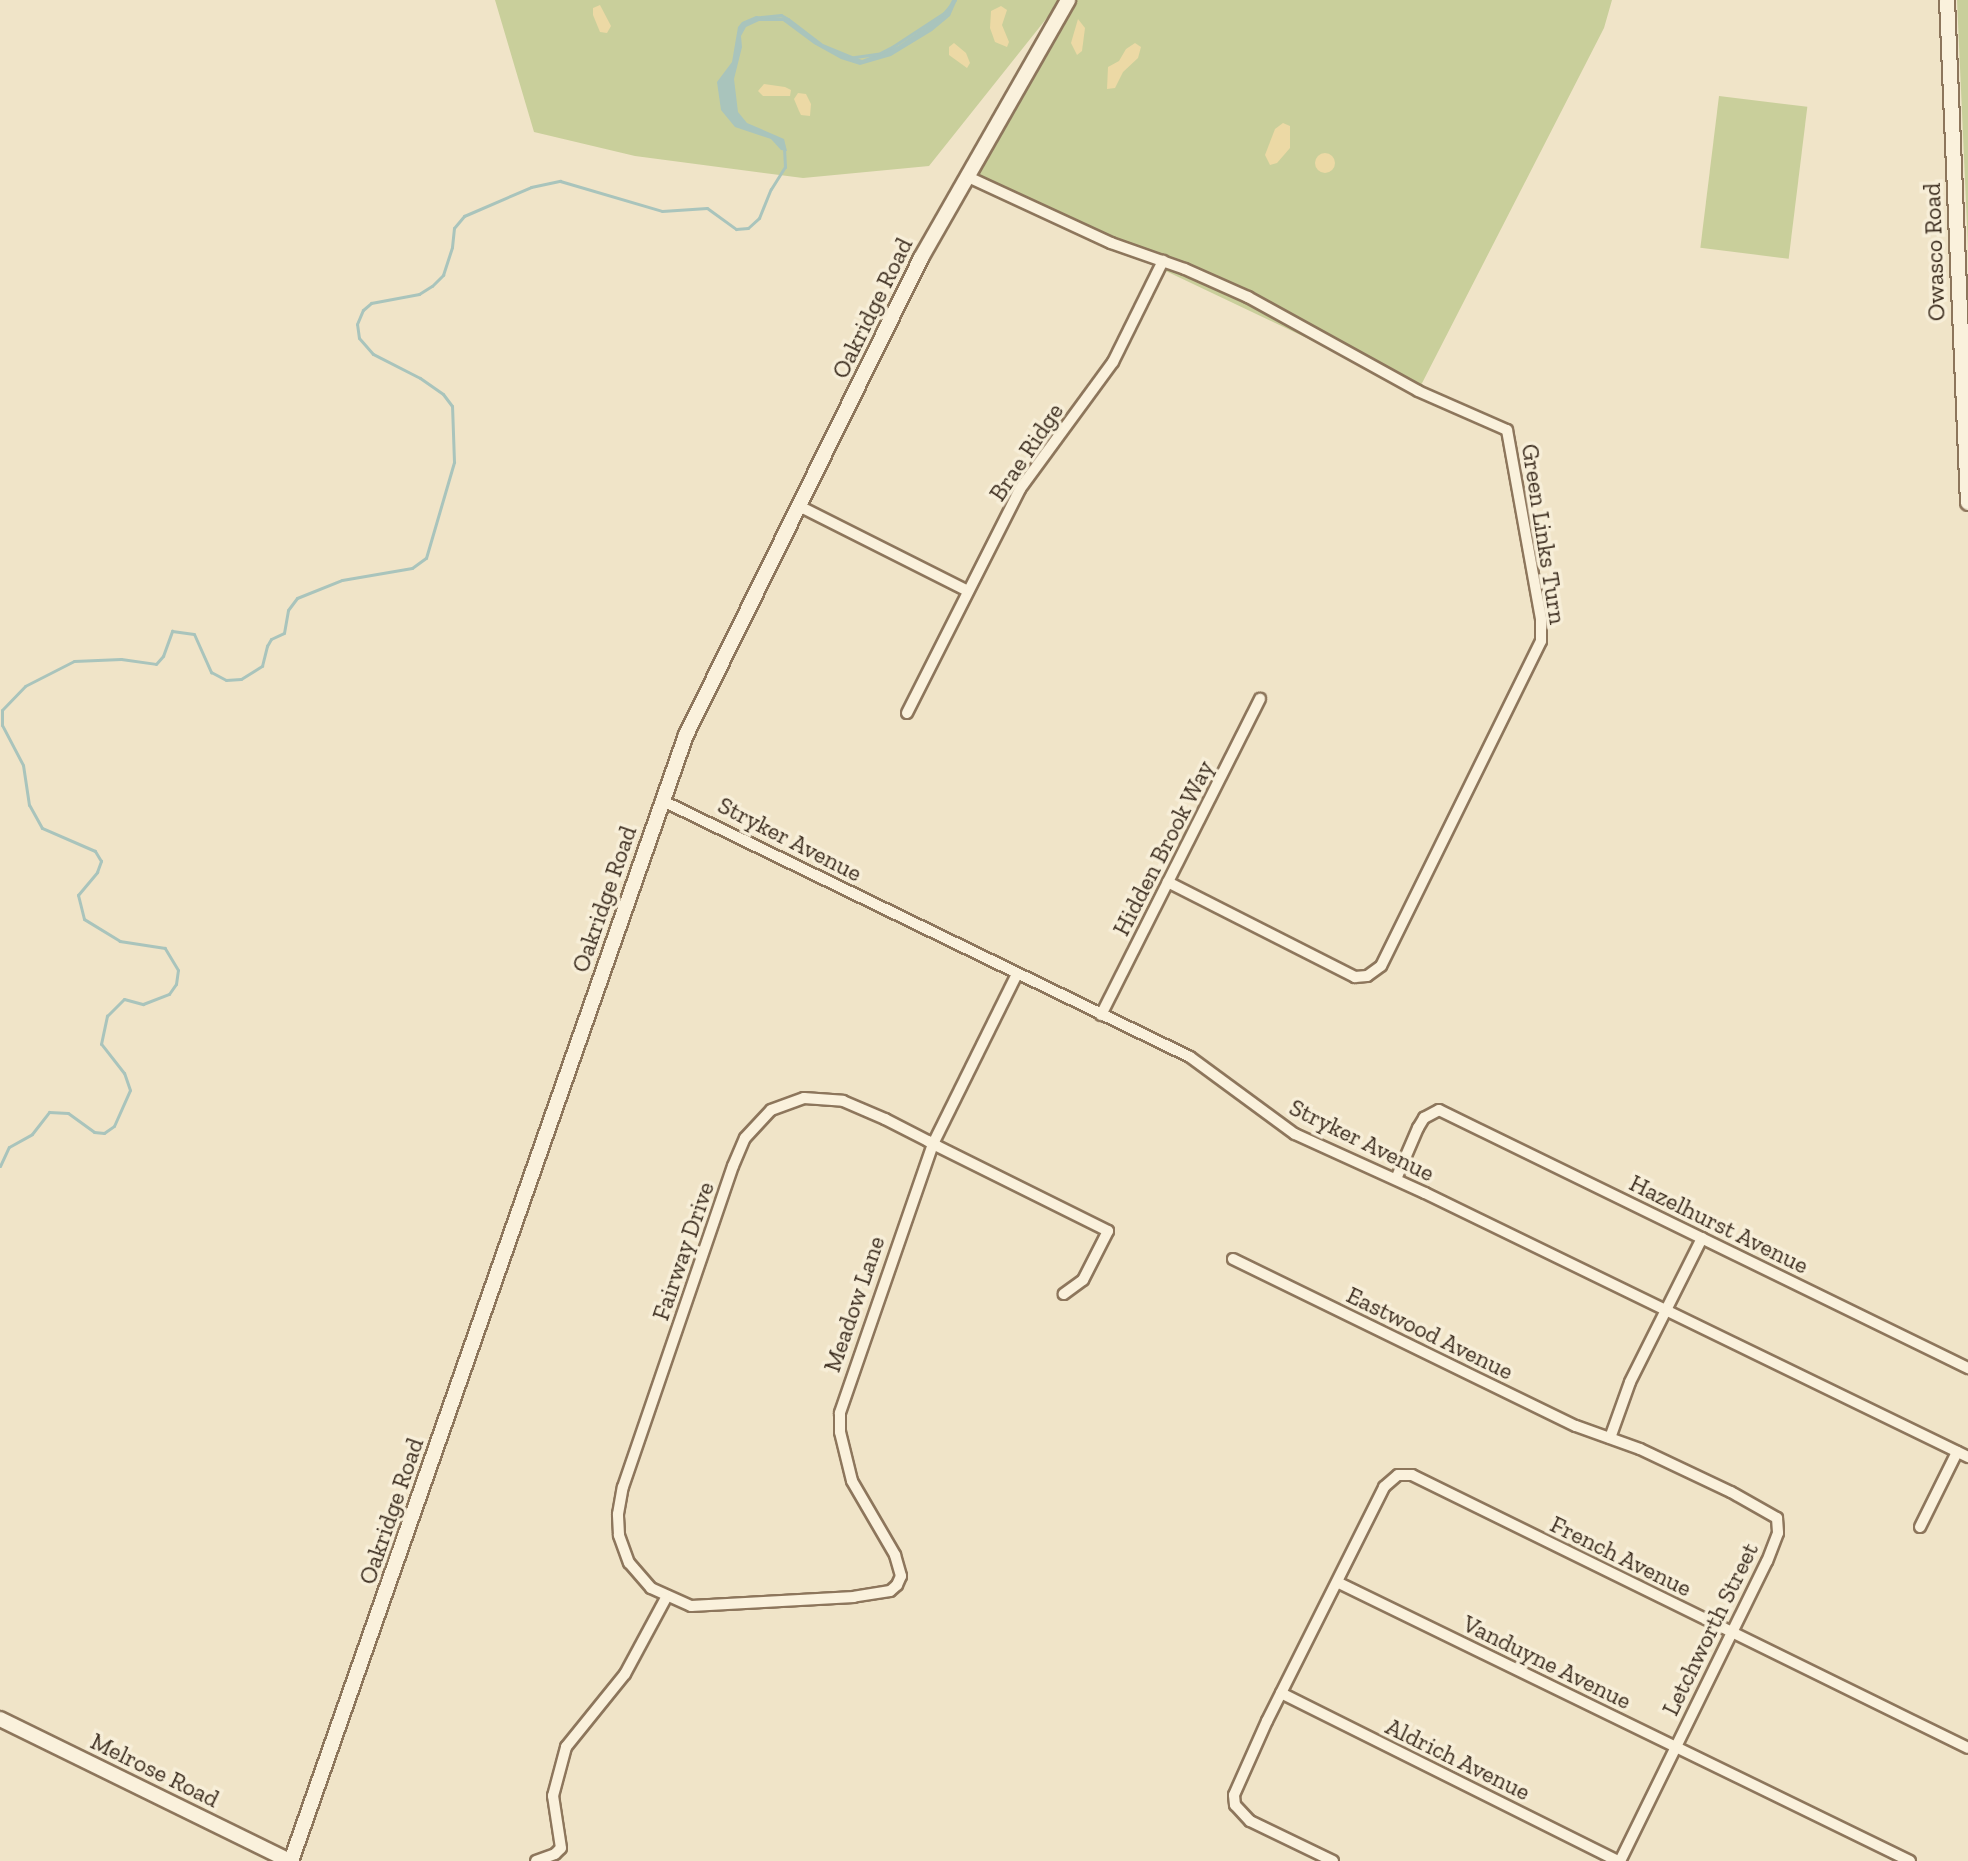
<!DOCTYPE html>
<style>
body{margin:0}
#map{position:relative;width:1968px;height:1861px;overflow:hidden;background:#f0e4c8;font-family:"Zilla Slab",serif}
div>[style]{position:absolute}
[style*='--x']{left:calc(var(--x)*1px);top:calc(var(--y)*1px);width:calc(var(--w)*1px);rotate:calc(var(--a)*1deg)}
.green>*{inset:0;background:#c9cf9b;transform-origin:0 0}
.sand>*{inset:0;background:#ecd9a5}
.round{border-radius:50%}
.water>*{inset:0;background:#a9c4bc}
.stream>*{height:3px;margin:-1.5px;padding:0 1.5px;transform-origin:1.5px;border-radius:1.5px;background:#a9c4bc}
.roads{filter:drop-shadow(2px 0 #8d765c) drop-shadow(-2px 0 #8d765c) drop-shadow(0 2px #8d765c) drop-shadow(0 -2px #8d765c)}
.street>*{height:10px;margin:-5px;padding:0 5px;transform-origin:5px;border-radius:5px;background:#faf1dc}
.secondary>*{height:14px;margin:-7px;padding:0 7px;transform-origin:7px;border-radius:7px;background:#faf1dc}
span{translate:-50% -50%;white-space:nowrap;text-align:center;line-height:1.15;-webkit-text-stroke:7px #f7eed8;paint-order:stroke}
.street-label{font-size:24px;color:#3d2e20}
</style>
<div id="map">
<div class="green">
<div style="clip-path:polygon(495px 0,1612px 0,1604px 28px,1418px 391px,966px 176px,1058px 4px,929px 166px,803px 178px,635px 156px,534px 132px)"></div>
<div style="clip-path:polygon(1957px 0,1968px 0,1968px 247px)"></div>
<div style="left:1719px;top:96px;width:89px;height:153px;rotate:7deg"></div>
</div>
<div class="sand">
<div style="clip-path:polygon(600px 5px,611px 26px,607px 33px,600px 32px,593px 15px,593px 8px)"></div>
<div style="clip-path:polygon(1001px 6px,1007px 10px,1002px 25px,1009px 42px,1007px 47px,995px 42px,990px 28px,991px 11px)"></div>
<div style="clip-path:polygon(1078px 19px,1085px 28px,1082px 51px,1077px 55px,1071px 43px)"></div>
<div style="clip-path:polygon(954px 43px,966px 53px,970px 63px,967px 68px,949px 55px,949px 47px)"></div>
<div style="clip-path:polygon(1135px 43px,1141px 47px,1138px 58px,1123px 72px,1115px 88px,1107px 89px,1108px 67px,1119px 61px,1126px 49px)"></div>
<div style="clip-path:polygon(764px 84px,785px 87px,791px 90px,790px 96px,763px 96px,758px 91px)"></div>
<div style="clip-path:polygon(798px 93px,806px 94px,811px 104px,810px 116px,801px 115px,799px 111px,794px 99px)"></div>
<div style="clip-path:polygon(1283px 123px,1290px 126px,1290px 148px,1277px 163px,1270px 165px,1265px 155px,1275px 129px)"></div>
<div class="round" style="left:1315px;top:153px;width:20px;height:20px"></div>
</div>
<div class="water">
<div style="clip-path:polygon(952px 0,957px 0,950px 16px,932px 31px,891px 56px,860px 65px,841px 59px,814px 44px,783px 21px,759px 21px,746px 27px,741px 36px,742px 47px,734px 79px,738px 112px,747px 123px,784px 139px,787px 151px,781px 150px,771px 139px,735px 127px,721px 110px,717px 82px,732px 62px,738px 27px,742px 22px,756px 16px,789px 18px,823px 44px,862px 60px,898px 46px,945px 14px)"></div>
</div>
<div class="stream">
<div style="--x:761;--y:17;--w:20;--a:-6"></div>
<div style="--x:781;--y:15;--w:8;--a:30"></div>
<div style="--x:848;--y:58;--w:30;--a:-8"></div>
<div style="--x:878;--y:54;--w:16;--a:-27"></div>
<div style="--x:892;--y:47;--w:62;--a:-33.2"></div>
<div style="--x:944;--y:13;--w:17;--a:-50"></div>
<div style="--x:0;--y:1166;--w:21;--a:-65"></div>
<div style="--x:9;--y:1147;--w:26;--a:-29"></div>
<div style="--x:32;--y:1134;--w:28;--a:-52"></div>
<div style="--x:49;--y:1112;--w:19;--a:3"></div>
<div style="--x:68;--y:1113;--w:32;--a:36"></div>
<div style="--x:94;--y:1132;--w:10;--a:6"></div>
<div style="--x:104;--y:1133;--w:12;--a:-35"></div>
<div style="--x:114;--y:1126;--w:39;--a:-66"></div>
<div style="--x:130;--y:1090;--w:18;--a:-109"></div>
<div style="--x:124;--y:1073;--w:37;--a:-128"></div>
<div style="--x:101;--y:1044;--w:29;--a:-78"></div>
<div style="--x:107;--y:1016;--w:24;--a:-45"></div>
<div style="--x:124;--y:999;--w:20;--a:15"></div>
<div style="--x:143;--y:1004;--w:28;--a:-21"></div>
<div style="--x:169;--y:994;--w:12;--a:-55"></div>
<div style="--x:176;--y:984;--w:14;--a:-82"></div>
<div style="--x:178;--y:970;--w:26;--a:-121"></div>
<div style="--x:165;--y:948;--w:46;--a:-171.2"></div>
<div style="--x:120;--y:941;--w:42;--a:-148.6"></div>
<div style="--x:84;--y:919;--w:25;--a:-104"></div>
<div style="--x:78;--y:895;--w:30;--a:-50"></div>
<div style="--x:97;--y:872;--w:12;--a:-70"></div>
<div style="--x:101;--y:861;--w:12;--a:-121"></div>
<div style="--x:95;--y:851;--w:58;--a:-156.5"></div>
<div style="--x:42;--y:828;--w:26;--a:-119"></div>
<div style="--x:29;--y:805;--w:40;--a:-98.5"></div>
<div style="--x:23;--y:765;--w:45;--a:-117.7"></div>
<div style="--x:2;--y:725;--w:15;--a:-90"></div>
<div style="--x:2;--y:710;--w:33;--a:-46"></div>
<div style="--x:25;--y:686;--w:55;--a:-27"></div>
<div style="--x:74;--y:661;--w:47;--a:-2.4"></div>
<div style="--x:121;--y:659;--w:35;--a:8"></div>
<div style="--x:156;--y:664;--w:11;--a:-49"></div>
<div style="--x:163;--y:656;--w:27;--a:-70"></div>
<div style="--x:172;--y:631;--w:22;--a:8"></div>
<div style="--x:194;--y:634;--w:42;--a:65.9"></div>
<div style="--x:211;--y:672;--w:17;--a:28"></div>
<div style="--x:226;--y:680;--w:15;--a:-4"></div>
<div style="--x:241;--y:679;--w:25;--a:-32"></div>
<div style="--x:262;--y:666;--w:21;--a:-76"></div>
<div style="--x:267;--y:646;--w:8;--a:-60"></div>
<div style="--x:271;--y:639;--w:14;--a:-25"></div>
<div style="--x:284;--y:633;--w:23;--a:-80"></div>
<div style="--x:288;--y:610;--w:15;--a:-53"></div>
<div style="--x:297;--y:598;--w:48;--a:-21.8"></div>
<div style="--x:342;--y:580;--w:71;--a:-9.7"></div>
<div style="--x:412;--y:568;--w:17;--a:-36"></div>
<div style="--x:426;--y:558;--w:100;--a:-73.7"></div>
<div style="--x:454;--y:462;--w:56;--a:-92"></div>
<div style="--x:452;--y:406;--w:15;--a:-127"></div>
<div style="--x:443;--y:394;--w:28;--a:-145"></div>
<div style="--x:420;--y:378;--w:53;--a:-152.9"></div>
<div style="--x:373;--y:354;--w:21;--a:-131"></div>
<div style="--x:359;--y:338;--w:14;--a:-98"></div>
<div style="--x:357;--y:324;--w:15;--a:-67"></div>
<div style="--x:363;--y:310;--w:11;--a:-41"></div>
<div style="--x:371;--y:303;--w:49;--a:-10.6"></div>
<div style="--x:419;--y:294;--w:15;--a:-32"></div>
<div style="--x:432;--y:286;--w:16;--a:-45"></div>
<div style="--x:443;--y:275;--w:29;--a:-72"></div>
<div style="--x:452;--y:247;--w:19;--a:-84"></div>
<div style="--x:454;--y:228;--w:16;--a:-50"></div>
<div style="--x:464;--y:216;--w:73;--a:-23.4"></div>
<div style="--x:531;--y:187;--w:30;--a:-12"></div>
<div style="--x:560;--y:181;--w:106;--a:16.4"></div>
<div style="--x:662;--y:211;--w:45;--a:-3.8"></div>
<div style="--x:707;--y:208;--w:36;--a:36"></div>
<div style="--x:736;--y:229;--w:12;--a:-5"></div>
<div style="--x:748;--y:228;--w:15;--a:-42"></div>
<div style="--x:759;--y:218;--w:31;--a:-68"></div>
<div style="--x:771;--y:189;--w:26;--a:-58"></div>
<div style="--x:785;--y:167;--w:17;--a:-93"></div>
</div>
<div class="roads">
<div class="street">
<div style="--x:966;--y:176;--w:160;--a:24.8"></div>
<div style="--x:1111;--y:243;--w:78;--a:19.4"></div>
<div style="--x:1185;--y:269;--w:69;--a:24"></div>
<div style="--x:1248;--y:297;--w:194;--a:28.9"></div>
<div style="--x:1418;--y:391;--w:97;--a:23.7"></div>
<div style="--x:1507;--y:430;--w:192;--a:79.8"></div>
<div style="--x:1541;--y:619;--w:22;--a:90"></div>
<div style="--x:1541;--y:641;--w:362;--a:116.2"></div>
<div style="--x:1381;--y:966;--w:17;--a:144"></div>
<div style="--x:1367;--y:976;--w:12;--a:175"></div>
<div style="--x:1355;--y:977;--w:210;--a:-153.1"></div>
<div style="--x:799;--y:506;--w:189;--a:26.7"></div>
<div style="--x:907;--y:713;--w:251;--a:-63.2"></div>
<div style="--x:1020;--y:489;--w:157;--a:-53.8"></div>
<div style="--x:1113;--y:362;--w:113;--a:-63.7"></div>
<div style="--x:661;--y:800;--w:588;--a:25.91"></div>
<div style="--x:1190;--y:1057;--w:130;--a:36.3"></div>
<div style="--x:1295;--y:1134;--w:143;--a:24.4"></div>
<div style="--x:1425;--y:1193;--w:604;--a:25.93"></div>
<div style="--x:1017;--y:974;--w:190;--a:116.3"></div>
<div style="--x:933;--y:1144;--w:285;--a:109.1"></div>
<div style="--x:840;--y:1413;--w:19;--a:90"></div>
<div style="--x:840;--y:1432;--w:50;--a:76.2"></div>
<div style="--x:852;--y:1481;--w:86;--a:59.8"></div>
<div style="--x:895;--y:1555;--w:22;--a:74"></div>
<div style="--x:901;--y:1576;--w:10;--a:114"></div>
<div style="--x:897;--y:1585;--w:9;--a:139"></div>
<div style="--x:890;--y:1591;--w:36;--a:171"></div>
<div style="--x:854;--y:1597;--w:163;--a:176.8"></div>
<div style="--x:691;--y:1606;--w:44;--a:-155.8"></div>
<div style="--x:651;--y:1588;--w:33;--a:-131"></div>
<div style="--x:629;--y:1563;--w:30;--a:-110"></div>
<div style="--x:619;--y:1535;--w:21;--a:-93"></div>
<div style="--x:618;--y:1514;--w:27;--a:-80"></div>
<div style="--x:623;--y:1487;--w:339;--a:-71.1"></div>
<div style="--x:733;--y:1166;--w:30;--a:-67"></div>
<div style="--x:745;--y:1138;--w:38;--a:-47"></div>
<div style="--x:771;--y:1110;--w:35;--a:-20"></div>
<div style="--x:804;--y:1098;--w:39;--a:4"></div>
<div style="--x:843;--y:1101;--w:46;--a:23.2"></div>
<div style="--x:885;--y:1119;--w:48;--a:27.1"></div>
<div style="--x:928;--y:1141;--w:6;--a:31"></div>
<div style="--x:933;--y:1144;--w:4;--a:27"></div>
<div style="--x:937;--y:1146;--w:191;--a:26.4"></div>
<div style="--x:1108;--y:1231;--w:55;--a:117"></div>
<div style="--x:1083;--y:1280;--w:24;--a:144"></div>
<div style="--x:1101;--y:1015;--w:354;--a:-63.3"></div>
<div style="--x:1396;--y:1179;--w:56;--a:-66.7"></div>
<div style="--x:1418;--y:1128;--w:12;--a:-59"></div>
<div style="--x:1424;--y:1118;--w:17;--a:-28"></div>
<div style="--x:1439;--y:1110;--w:589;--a:26"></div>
<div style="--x:1233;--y:1259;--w:381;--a:26"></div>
<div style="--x:1576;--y:1426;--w:68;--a:19.8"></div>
<div style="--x:1640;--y:1449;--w:101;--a:25.3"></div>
<div style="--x:1731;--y:1492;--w:53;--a:29.5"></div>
<div style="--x:1777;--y:1518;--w:15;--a:86"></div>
<div style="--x:1778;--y:1533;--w:30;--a:111"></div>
<div style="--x:1767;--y:1561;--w:334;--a:116.1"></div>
<div style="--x:1610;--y:1438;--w:59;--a:-70.3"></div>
<div style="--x:1630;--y:1382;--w:161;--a:-63.4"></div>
<div style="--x:1920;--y:1527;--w:84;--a:-63.7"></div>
<div style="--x:1339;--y:1583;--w:635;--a:25.96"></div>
<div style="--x:1281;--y:1693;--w:377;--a:26.5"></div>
<div style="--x:536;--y:1861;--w:20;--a:-20"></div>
<div style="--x:555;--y:1854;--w:8;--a:-45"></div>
<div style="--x:561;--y:1848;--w:53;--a:-98.7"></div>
<div style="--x:553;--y:1796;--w:51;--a:-75.1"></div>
<div style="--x:566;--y:1747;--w:94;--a:-51.1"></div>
<div style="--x:625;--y:1674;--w:86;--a:-61.7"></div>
<div style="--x:1333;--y:1861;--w:92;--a:-154.3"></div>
<div style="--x:1250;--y:1821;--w:22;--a:-133"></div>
<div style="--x:1235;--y:1805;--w:10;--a:-96"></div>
<div style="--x:1234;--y:1795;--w:81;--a:-66"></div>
<div style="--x:1267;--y:1721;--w:262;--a:-63.4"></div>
<div style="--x:1384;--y:1487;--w:18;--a:-41"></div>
<div style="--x:1398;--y:1475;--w:14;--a:0"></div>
<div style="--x:1412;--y:1475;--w:619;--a:26.15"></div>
</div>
<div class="secondary">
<div style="--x:1947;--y:0;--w:503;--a:87.61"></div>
<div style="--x:0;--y:1719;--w:323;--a:26.1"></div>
<div style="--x:291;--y:1861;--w:1193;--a:-70.67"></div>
<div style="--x:686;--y:735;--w:532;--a:-63.77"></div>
<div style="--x:921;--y:258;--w:297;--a:-60.3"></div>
</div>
</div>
<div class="street-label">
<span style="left:1934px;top:252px;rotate:-92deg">Owasco Road</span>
<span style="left:872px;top:308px;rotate:-64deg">Oakridge Road</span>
<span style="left:1026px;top:452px;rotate:-56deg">Brae Ridge</span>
<span style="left:1544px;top:534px;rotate:81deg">Green Links Turn</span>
<span style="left:790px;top:839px;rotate:27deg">Stryker Avenue</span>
<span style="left:1163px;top:848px;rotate:-63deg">Hidden Brook Way</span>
<span style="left:604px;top:899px;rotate:-71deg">Oakridge Road</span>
<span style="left:1362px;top:1140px;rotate:26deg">Stryker Avenue</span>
<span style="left:1719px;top:1224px;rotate:26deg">Hazelhurst Avenue</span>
<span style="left:683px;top:1251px;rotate:-71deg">Fairway Drive</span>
<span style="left:854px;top:1304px;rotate:-71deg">Meadow Lane</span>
<span style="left:1430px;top:1333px;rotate:26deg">Eastwood Avenue</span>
<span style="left:391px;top:1511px;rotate:-71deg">Oakridge Road</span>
<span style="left:1621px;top:1556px;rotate:26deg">French Avenue</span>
<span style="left:1710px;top:1629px;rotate:-64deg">Letchworth Street</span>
<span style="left:1547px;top:1662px;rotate:26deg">Vanduyne Avenue</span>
<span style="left:1458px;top:1759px;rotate:26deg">Aldrich Avenue</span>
<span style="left:155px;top:1770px;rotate:26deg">Melrose Road</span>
</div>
</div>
